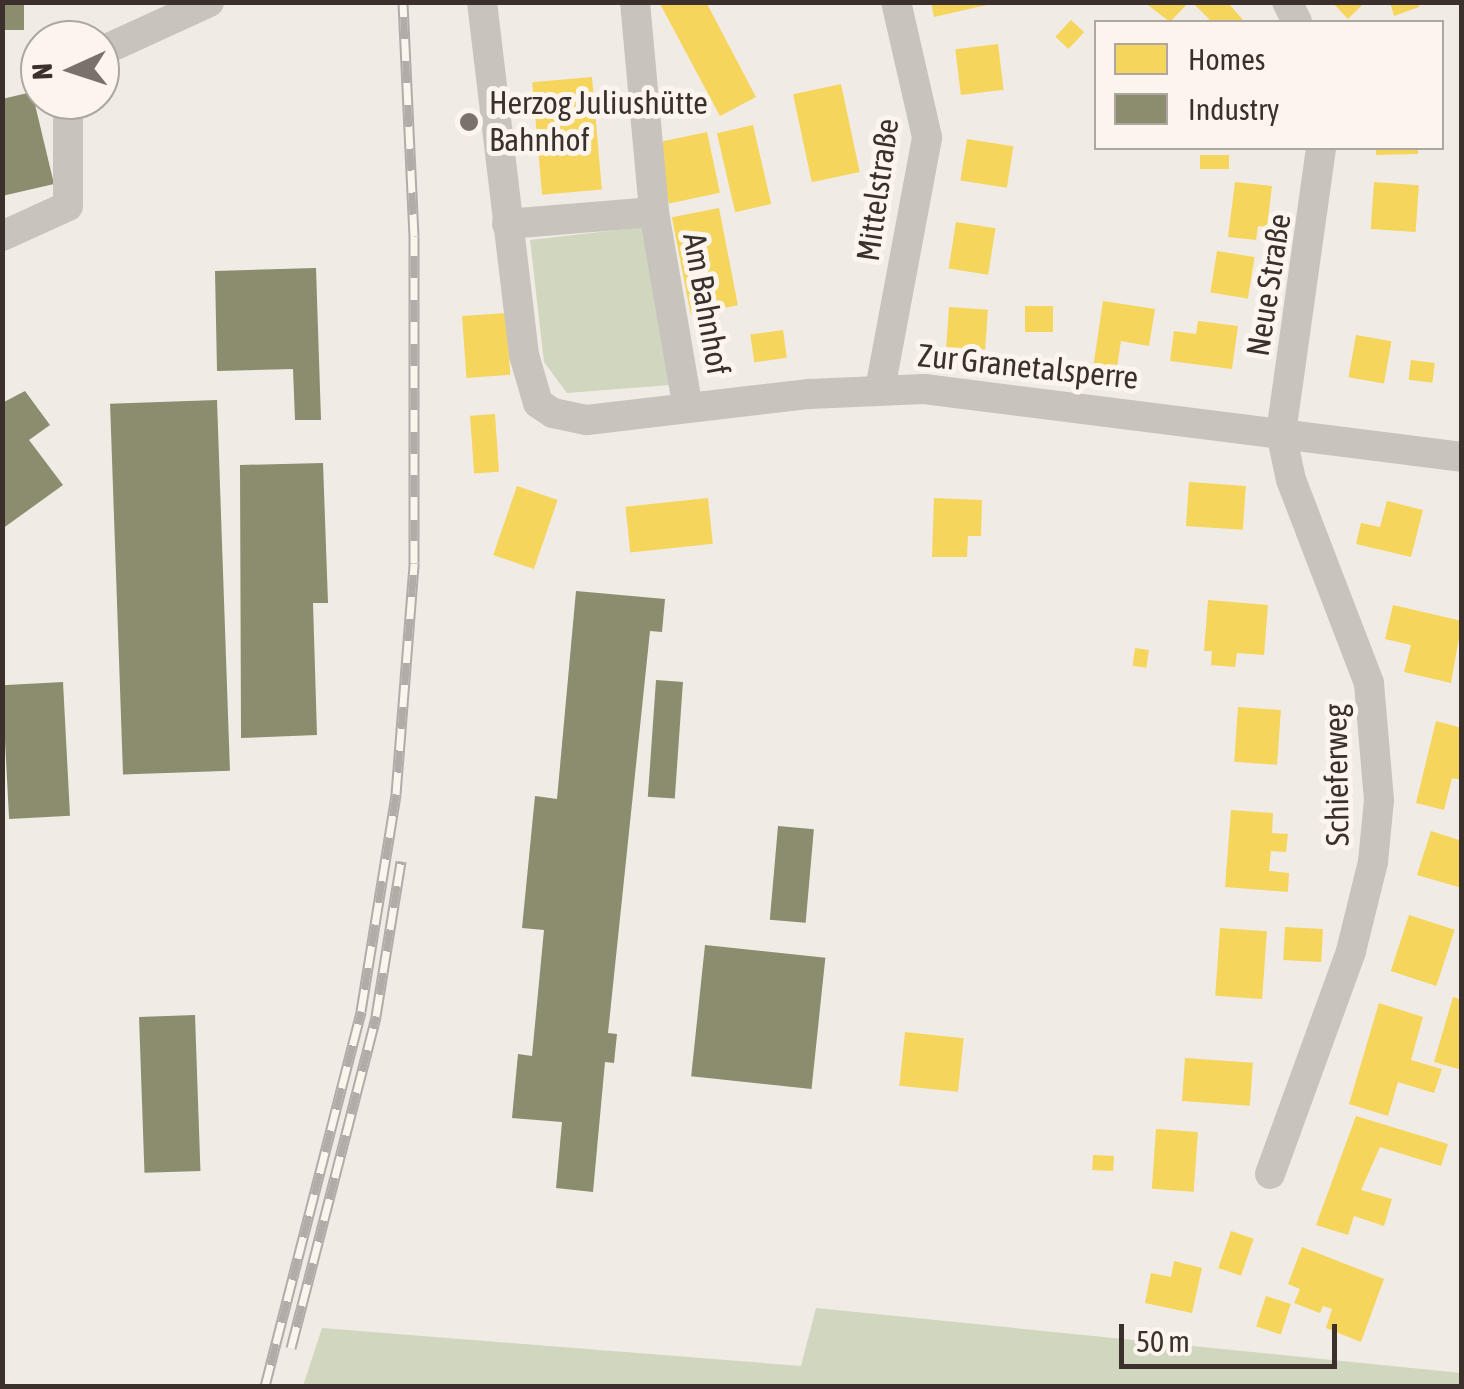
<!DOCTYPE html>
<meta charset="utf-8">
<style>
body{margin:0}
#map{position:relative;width:1464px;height:1389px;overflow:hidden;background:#f0ebe5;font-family:"Asap Condensed",sans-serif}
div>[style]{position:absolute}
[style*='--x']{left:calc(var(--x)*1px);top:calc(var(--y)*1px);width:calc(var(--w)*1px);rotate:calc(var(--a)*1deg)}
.green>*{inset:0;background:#d1d6bf}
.homes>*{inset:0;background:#f6d55c;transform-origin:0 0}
.industry>*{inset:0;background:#8c8c6e;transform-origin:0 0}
.minor>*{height:30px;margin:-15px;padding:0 15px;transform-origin:15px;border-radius:15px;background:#c9c3be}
.rail>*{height:11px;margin-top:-5.5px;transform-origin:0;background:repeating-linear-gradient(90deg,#fbf5ee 0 22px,#b1aca8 0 44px);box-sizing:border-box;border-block:2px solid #b1aca8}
.dots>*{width:28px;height:28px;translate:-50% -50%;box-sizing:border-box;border:5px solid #fbf5ee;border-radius:50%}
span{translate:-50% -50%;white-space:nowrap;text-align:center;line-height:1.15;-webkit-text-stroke:10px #fbf5ee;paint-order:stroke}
.poi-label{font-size:32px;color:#3b302b}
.left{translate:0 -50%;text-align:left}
.street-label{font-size:32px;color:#3b302b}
.frame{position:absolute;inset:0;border:5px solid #3b302b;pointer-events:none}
.legend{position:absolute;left:1094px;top:20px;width:350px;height:130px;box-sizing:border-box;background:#fbf5ee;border:2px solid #aea6a0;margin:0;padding:12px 18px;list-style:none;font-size:30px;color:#3b302b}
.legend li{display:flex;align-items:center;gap:20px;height:50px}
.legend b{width:50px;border:2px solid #aea6a0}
.north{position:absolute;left:20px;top:20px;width:100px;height:100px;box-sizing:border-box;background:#fbf5ee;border:2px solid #aea6a0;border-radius:50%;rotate:267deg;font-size:28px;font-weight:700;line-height:40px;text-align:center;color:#3b302b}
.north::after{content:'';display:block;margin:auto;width:35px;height:45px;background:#7a716c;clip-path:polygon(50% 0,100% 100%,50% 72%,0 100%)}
.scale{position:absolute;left:1119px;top:1324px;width:218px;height:45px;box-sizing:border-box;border:5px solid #3b302b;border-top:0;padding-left:12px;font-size:30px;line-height:35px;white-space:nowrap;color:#3b302b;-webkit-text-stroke:8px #fbf5ee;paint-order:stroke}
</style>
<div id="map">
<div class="green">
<div style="clip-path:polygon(644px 227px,670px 385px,567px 393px,544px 362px,530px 240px)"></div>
<div style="clip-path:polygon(816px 1308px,1461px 1373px,1461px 1386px,303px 1386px,322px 1328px,801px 1366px)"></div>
</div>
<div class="homes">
<div style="clip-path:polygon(659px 2px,706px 2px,756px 97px,720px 116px)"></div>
<div style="clip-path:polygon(931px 2px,991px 2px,991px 4px,934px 17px)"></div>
<div style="clip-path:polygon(1144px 2px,1189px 2px,1170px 22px)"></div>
<div style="clip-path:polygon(1192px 2px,1227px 2px,1245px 22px,1212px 22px)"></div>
<div style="clip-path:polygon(1332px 2px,1365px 2px,1348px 19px)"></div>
<div style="clip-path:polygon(1390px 2px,1418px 2px,1419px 7px,1394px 16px)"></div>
<div style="left:1071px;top:20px;width:18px;height:23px;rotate:43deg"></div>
<div style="left:998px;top:44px;width:46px;height:43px;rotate:83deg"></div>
<div style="left:592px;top:77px;width:113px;height:60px;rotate:85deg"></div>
<div style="left:841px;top:84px;width:90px;height:49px;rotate:78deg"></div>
<div style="left:753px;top:125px;width:81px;height:37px;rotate:77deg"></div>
<div style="left:707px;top:132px;width:62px;height:52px;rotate:78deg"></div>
<div style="left:967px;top:139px;width:47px;height:42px;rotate:9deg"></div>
<div style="clip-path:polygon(1376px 148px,1418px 148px,1418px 154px,1376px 155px)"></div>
<div style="left:1229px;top:155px;width:14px;height:29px;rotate:90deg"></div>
<div style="clip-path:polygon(1235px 182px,1272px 186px,1267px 227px,1258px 226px,1256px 240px,1228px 237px)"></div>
<div style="left:1374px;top:182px;width:45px;height:47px;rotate:4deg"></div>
<div style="left:719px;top:208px;width:99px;height:48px;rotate:79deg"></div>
<div style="left:956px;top:222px;width:40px;height:47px;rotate:9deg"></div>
<div style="left:1217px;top:251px;width:38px;height:42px;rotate:9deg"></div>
<div style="clip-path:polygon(1103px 301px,1155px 309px,1149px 346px,1121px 341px,1114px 386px,1091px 382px)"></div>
<div style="left:1025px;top:306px;width:28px;height:26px"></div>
<div style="left:949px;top:307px;width:39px;height:40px;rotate:4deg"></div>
<div style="left:506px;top:313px;width:62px;height:44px;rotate:86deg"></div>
<div style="clip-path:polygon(1198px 321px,1238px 326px,1232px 369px,1170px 361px,1174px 331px,1196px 334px)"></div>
<div style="left:783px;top:330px;width:28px;height:33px;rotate:82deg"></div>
<div style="left:1356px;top:335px;width:36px;height:43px;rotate:10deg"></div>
<div style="left:1411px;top:360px;width:24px;height:20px;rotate:7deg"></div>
<div style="left:495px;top:414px;width:58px;height:25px;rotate:86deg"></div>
<div style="left:1189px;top:482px;width:57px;height:44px;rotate:4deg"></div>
<div style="left:517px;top:486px;width:43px;height:73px;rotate:19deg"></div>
<div style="left:708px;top:498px;width:46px;height:83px;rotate:84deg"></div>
<div style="clip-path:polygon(934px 498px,982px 500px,981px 536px,968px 536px,967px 557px,932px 557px)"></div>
<div style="clip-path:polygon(1387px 501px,1423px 510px,1411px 557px,1356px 544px,1361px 523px,1380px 527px)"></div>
<div style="clip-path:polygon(1208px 600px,1268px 605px,1264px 655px,1237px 653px,1235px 667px,1211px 665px,1212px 651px,1204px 651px)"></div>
<div style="clip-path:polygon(1393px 605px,1462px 621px,1451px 683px,1404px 672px,1411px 645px,1385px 639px)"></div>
<div style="left:1135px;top:648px;width:14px;height:18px;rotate:8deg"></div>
<div style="left:1238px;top:707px;width:43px;height:55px;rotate:4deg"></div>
<div style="clip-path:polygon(1436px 721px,1462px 728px,1462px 780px,1452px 778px,1444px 810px,1416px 803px)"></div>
<div style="clip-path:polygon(1231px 810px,1273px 813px,1272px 833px,1288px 834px,1286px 852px,1271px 851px,1269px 871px,1289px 873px,1288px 892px,1225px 887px)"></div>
<div style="clip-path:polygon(1431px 831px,1462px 841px,1462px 888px,1417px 875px)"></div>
<div style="left:1409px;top:915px;width:48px;height:59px;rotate:18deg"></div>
<div style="left:1285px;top:927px;width:38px;height:33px;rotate:3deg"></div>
<div style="left:1220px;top:928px;width:47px;height:68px;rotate:4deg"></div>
<div style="clip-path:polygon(1453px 997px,1462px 1000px,1462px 1070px,1434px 1062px)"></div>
<div style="clip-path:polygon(1379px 1003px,1423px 1017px,1411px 1060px,1442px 1069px,1434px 1093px,1398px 1082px,1388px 1116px,1349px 1104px)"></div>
<div style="left:905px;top:1032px;width:59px;height:54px;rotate:6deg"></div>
<div style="left:1185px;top:1058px;width:68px;height:43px;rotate:4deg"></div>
<div style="clip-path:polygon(1356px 1116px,1448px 1144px,1441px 1166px,1380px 1147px,1361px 1190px,1392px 1199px,1384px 1226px,1354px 1216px,1348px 1235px,1316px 1225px)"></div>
<div style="left:1156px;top:1129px;width:42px;height:60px;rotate:4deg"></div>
<div style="left:1093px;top:1155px;width:21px;height:15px;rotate:3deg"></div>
<div style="left:1231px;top:1231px;width:24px;height:39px;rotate:19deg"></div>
<div style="clip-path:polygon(1302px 1247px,1384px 1279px,1361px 1342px,1326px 1328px,1332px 1309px,1323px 1306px,1320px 1313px,1294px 1303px,1300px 1289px,1288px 1284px)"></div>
<div style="clip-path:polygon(1174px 1261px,1202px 1268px,1192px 1313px,1145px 1303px,1151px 1273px,1171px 1277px)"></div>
<div style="left:1266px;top:1296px;width:26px;height:32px;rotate:18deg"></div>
</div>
<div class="industry">
<div style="left:2px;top:2px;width:22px;height:28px"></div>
<div style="clip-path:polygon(32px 92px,54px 184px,2px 196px,2px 99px)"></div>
<div style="clip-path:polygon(316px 268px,321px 420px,295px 420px,293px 369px,217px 371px,215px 271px)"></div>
<div style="clip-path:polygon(25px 391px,50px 425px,29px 440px,63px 485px,2px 529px,2px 403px)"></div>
<div style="left:217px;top:400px;width:371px;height:107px;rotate:88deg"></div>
<div style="clip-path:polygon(323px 463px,328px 603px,313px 603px,317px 735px,241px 738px,240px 465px)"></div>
<div style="clip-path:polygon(576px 591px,665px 599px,662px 632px,650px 631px,608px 1033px,617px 1034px,614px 1063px,605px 1062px,593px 1192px,556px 1188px,562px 1122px,512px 1118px,518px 1054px,532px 1056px,544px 930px,522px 928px,535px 796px,557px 799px)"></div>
<div style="left:656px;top:680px;width:27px;height:117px;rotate:4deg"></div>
<div style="left:63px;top:682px;width:134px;height:61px;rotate:87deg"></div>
<div style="left:778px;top:826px;width:36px;height:94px;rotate:5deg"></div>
<div style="left:705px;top:945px;width:121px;height:132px;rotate:6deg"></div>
<div style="left:195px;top:1015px;width:156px;height:56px;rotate:88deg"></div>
</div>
<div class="minor">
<div style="--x:482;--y:2;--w:355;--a:83.2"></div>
<div style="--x:524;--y:355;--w:50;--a:73.7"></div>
<div style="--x:538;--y:403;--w:18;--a:34"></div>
<div style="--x:553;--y:413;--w:35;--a:12"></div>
<div style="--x:587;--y:420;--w:224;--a:-6.7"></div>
<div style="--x:809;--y:394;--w:115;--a:-2.5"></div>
<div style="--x:924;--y:389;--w:542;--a:7.2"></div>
<div style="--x:635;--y:2;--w:211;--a:84.8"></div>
<div style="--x:654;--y:212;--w:199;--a:80.2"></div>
<div style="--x:1287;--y:2;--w:22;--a:63"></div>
<div style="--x:100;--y:52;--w:120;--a:-24.6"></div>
<div style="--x:507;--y:224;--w:147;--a:-4.7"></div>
<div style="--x:2;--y:236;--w:72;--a:-24.4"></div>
<div style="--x:68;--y:206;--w:106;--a:-90"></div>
<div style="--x:880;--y:389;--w:256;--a:-79.4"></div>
<div style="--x:927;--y:137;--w:139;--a:-102.9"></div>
<div style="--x:1270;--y:1174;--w:237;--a:-70"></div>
<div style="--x:1351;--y:951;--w:92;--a:-76.1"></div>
<div style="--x:1373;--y:862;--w:62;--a:-84.5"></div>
<div style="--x:1379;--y:800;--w:117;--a:-94.9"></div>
<div style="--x:1369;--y:683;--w:217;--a:-111"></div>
<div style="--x:1291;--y:480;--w:48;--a:-102"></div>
<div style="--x:1281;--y:433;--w:288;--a:-82"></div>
</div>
<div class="rail">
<div style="--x:291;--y:1348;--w:343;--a:-75.6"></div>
<div style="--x:376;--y:1016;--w:157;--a:-80.8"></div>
<div style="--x:265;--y:1386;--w:387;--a:-75.6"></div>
<div style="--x:361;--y:1011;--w:220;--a:-80.8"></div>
<div style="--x:396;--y:794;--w:232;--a:-85.5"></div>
<div style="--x:414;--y:563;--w:327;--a:-90"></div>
<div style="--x:414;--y:236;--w:234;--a:-92.7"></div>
</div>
<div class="dots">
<div style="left:469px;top:122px;background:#7a716c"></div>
</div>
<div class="poi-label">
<span class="left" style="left:489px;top:122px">Herzog Juliushütte<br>Bahnhof</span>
</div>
<div class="street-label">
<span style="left:878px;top:190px;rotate:-82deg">Mittelstraße</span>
<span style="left:1269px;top:285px;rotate:-81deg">Neue Straße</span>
<span style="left:706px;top:304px;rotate:80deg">Am Bahnhof</span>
<span style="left:1028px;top:367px;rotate:6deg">Zur Granetalsperre</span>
<span style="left:1337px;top:775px;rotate:-91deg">Schieferweg</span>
</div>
<div class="frame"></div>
<ul class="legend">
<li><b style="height:28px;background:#f6d55c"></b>Homes</li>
<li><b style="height:28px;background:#8c8c6e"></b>Industry</li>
</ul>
<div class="north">N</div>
<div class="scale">50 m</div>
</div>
